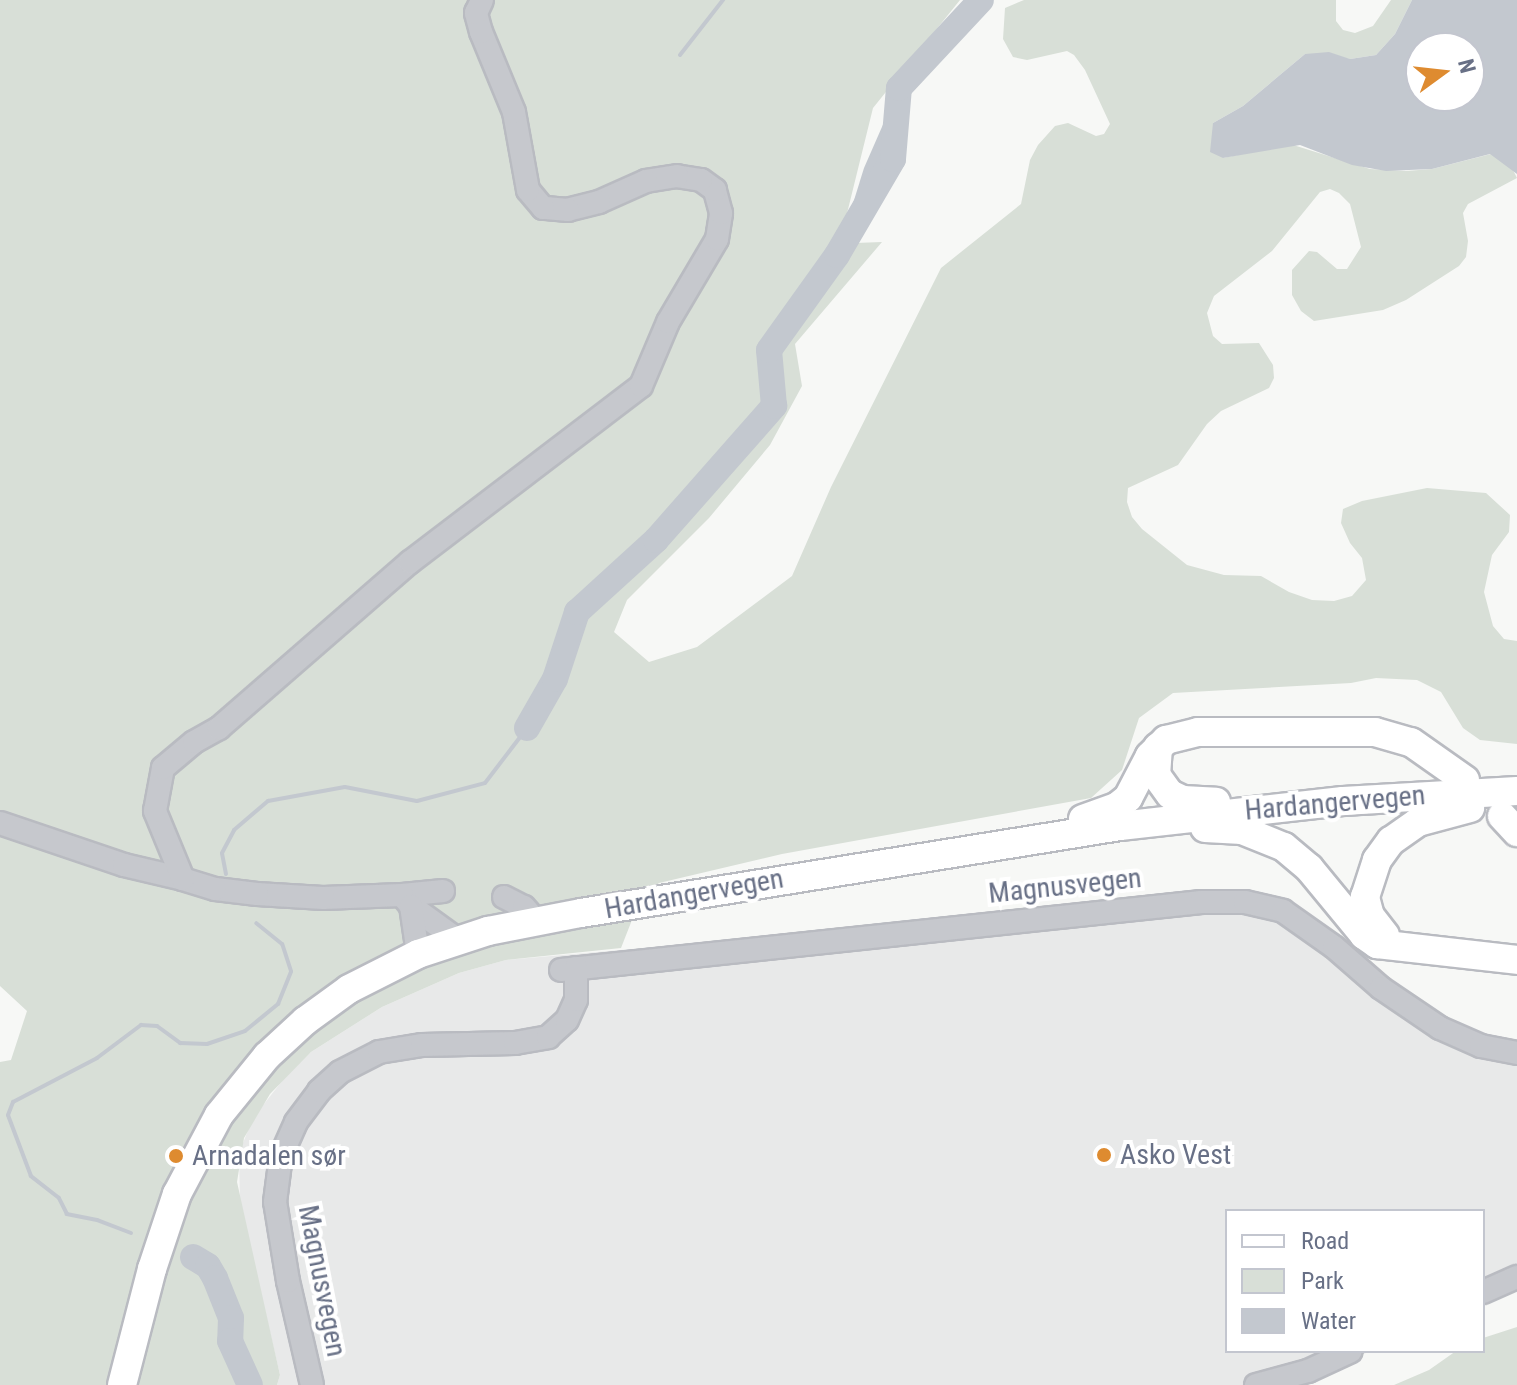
<!DOCTYPE html>
<meta charset="utf-8">
<style>
body{margin:0}
#map{position:relative;width:1517px;height:1385px;overflow:hidden;background:#f7f8f6;font-family:"Roboto Condensed",sans-serif}
div>[style]{position:absolute}
[style*='--x']{left:calc(var(--x)*1px);top:calc(var(--y)*1px);width:calc(var(--w)*1px);rotate:calc(var(--a)*1deg)}
.built>*{inset:0;background:#e8e9e9}
.green>*{inset:0;background:#d8dfd7}
.water>*{inset:0;background:#c3c8cf}
.stream>*{height:4px;margin:-2px;padding:0 2px;transform-origin:2px;border-radius:2px;background:#c3c8cf}
.river>*{height:26px;margin:-13px;padding:0 13px;transform-origin:13px;border-radius:13px;background:#c3c8cf}
.roads{filter:drop-shadow(2px 0 #b9bbc1) drop-shadow(-2px 0 #b9bbc1) drop-shadow(0 2px #b9bbc1) drop-shadow(0 -2px #b9bbc1)}
.minor>*{height:22px;margin:-11px;padding:0 11px;transform-origin:11px;border-radius:11px;background:#c6c8cd}
.major>*{height:28px;margin:-14px;padding:0 14px;transform-origin:14px;border-radius:14px;background:#fff}
.dots>*{width:22px;height:22px;translate:-50% -50%;box-sizing:border-box;border:4px solid #fff;border-radius:50%}
span{translate:-50% -50%;white-space:nowrap;text-align:center;line-height:1.15;-webkit-text-stroke:8px #fff;paint-order:stroke}
.street-label{font-size:28px;color:#687086}
.poi-label{font-size:28px;color:#687086}
.left{translate:0 -50%;text-align:left}
.legend{position:absolute;left:1225px;top:1209px;width:260px;height:144px;box-sizing:border-box;background:#fff;border:2px solid #c3c6cf;margin:0;padding:10px 14px;list-style:none;font-size:24px;color:#687086}
.legend li{display:flex;align-items:center;gap:16px;height:40px}
.legend b{width:40px;border:2px solid #c3c6cf}
.north{position:absolute;left:1405px;top:32px;width:80px;height:80px;box-sizing:border-box;background:#fff;border:2px solid #c3c6cf;border-radius:50%;rotate:75deg;font-size:22px;font-weight:700;line-height:32px;text-align:center;color:#687086}
.north::after{content:'';display:block;margin:auto;width:28px;height:36px;background:#de8b30;clip-path:polygon(50% 0,100% 100%,50% 72%,0 100%)}
</style>
<div id="map">
<div class="built">
<div style="clip-path:polygon(1206px 892px,1230px 892px,1365px 964px,1443px 1022px,1490px 1039px,1517px 1041px,1517px 1286px,1483px 1299px,1483px 1211px,1227px 1211px,1227px 1351px,1371px 1351px,1286px 1385px,277px 1385px,280px 1375px,240px 1203px,239px 1153px,253px 1118px,286px 1076px,311px 1052px,382px 1007px,459px 973px,506px 960px,826px 932px)"></div>
</div>
<div class="green">
<div style="clip-path:polygon(0 0,960px 0,873px 108px,837px 254px,855px 243px,882px 242px,795px 344px,802px 386px,770px 445px,709px 518px,627px 600px,614px 632px,649px 662px,697px 647px,792px 576px,831px 487px,941px 268px,1021px 204px,1030px 160px,1038px 145px,1055px 126px,1068px 123px,1096px 136px,1104px 134px,1110px 124px,1085px 70px,1074px 55px,1067px 51px,1027px 60px,1013px 57px,1003px 39px,1005px 8px,1024px 0,1336px 0,1336px 21px,1343px 30px,1355px 33px,1373px 26px,1391px 0,1412px 0,1395px 34px,1376px 55px,1350px 59px,1305px 54px,1243px 106px,1213px 123px,1223px 158px,1290px 144px,1370px 169px,1406px 171px,1432px 169px,1491px 154px,1511px 166px,1517px 178px,1468px 204px,1463px 213px,1468px 241px,1466px 257px,1459px 266px,1406px 300px,1383px 310px,1314px 321px,1301px 311px,1292px 295px,1292px 270px,1309px 251px,1317px 252px,1337px 269px,1347px 269px,1361px 247px,1350px 204px,1339px 193px,1330px 189px,1320px 192px,1272px 251px,1214px 296px,1207px 313px,1213px 336px,1222px 344px,1259px 343px,1273px 365px,1274px 378px,1269px 388px,1221px 411px,1207px 424px,1178px 465px,1128px 488px,1127px 502px,1132px 517px,1142px 529px,1187px 565px,1224px 575px,1261px 576px,1289px 592px,1312px 600px,1334px 601px,1352px 596px,1366px 580px,1362px 558px,1350px 543px,1341px 523px,1343px 509px,1362px 501px,1427px 488px,1486px 493px,1510px 515px,1509px 532px,1492px 555px,1484px 592px,1493px 626px,1504px 639px,1517px 641px,1517px 744px,1480px 740px,1463px 728px,1441px 692px,1417px 680px,1376px 678px,1351px 683px,1173px 693px,1139px 718px,1122px 770px,1091px 798px,782px 854px,659px 883px,641px 897px,621px 948px,506px 960px,459px 973px,382px 1007px,311px 1052px,270px 1094px,244px 1138px,237px 1182px,280px 1375px,277px 1385px,0 1385px,0 1062px,11px 1060px,27px 1011px,0 986px)"></div>
<div style="clip-path:polygon(1517px 1327px,1517px 1385px,1394px 1385px,1429px 1370px,1456px 1351px,1483px 1351px,1483px 1338px)"></div>
</div>
<div class="water">
<div style="clip-path:polygon(evenodd,1412px 0,1517px 0,1517px 174px,1490px 154px,1432px 169px,1386px 171px,1352px 165px,1300px 145px,1223px 158px,1210px 152px,1213px 123px,1243px 106px,1305px 54px,1329px 52px,1350px 59px,1376px 55px,1395px 34px,1412px 0,1421px 48px,1469px 48px,1469px 96px,1421px 96px,1421px 48px)"></div>
<div style="clip-path:polygon(899px 88px,898px 133px,879px 199px,867px 226px,837px 255px,864px 168px)"></div>
</div>
<div class="stream">
<div style="--x:680;--y:55;--w:70;--a:-52"></div>
<div style="--x:226;--y:874;--w:21;--a:-101"></div>
<div style="--x:222;--y:853;--w:26;--a:-62"></div>
<div style="--x:234;--y:830;--w:45;--a:-40.5"></div>
<div style="--x:268;--y:801;--w:78;--a:-10.3"></div>
<div style="--x:345;--y:787;--w:73;--a:11"></div>
<div style="--x:417;--y:801;--w:70;--a:-14.8"></div>
<div style="--x:485;--y:783;--w:69;--a:-52.6"></div>
<div style="--x:131;--y:1233;--w:36;--a:-159"></div>
<div style="--x:97;--y:1220;--w:31;--a:-169"></div>
<div style="--x:67;--y:1214;--w:18;--a:-117"></div>
<div style="--x:59;--y:1198;--w:36;--a:-142"></div>
<div style="--x:31;--y:1176;--w:65;--a:-110.7"></div>
<div style="--x:8;--y:1115;--w:14;--a:-69"></div>
<div style="--x:13;--y:1102;--w:95;--a:-27.6"></div>
<div style="--x:97;--y:1058;--w:55;--a:-36.9"></div>
<div style="--x:141;--y:1025;--w:16;--a:4"></div>
<div style="--x:157;--y:1026;--w:29;--a:36"></div>
<div style="--x:180;--y:1043;--w:27;--a:2"></div>
<div style="--x:207;--y:1044;--w:40;--a:-18.9"></div>
<div style="--x:245;--y:1031;--w:43;--a:-39.3"></div>
<div style="--x:278;--y:1004;--w:35;--a:-68"></div>
<div style="--x:291;--y:971;--w:28;--a:-108"></div>
<div style="--x:282;--y:944;--w:33;--a:-141"></div>
</div>
<div class="river">
<div style="--x:527;--y:728;--w:56;--a:-60.3"></div>
<div style="--x:555;--y:679;--w:71;--a:-71.8"></div>
<div style="--x:577;--y:612;--w:107;--a:-42.3"></div>
<div style="--x:656;--y:540;--w:179;--a:-48.6"></div>
<div style="--x:774;--y:406;--w:56;--a:-95.1"></div>
<div style="--x:769;--y:350;--w:117;--a:-54.4"></div>
<div style="--x:837;--y:255;--w:111;--a:-59.7"></div>
<div style="--x:893;--y:159;--w:71;--a:-85.2"></div>
<div style="--x:899;--y:88;--w:120;--a:-47"></div>
<div style="--x:193;--y:1257;--w:17;--a:31"></div>
<div style="--x:208;--y:1266;--w:14;--a:60"></div>
<div style="--x:215;--y:1278;--w:43;--a:68.2"></div>
<div style="--x:231;--y:1318;--w:23;--a:92"></div>
<div style="--x:230;--y:1341;--w:48;--a:65.6"></div>
</div>
<div class="roads">
<div class="minor">
<div style="--x:0;--y:823;--w:131;--a:18.7"></div>
<div style="--x:124;--y:865;--w:61;--a:13.3"></div>
<div style="--x:443;--y:891;--w:41;--a:174.4"></div>
<div style="--x:402;--y:895;--w:14;--a:51"></div>
<div style="--x:411;--y:906;--w:58;--a:35.9"></div>
<div style="--x:402;--y:895;--w:79;--a:177.8"></div>
<div style="--x:323;--y:898;--w:66;--a:-176.5"></div>
<div style="--x:257;--y:894;--w:42;--a:-173.2"></div>
<div style="--x:215;--y:889;--w:34;--a:-163"></div>
<div style="--x:183;--y:879;--w:74;--a:-112.4"></div>
<div style="--x:155;--y:811;--w:44;--a:-79.5"></div>
<div style="--x:163;--y:768;--w:40;--a:-40"></div>
<div style="--x:194;--y:742;--w:29;--a:-29"></div>
<div style="--x:219;--y:728;--w:253;--a:-41"></div>
<div style="--x:410;--y:562;--w:290;--a:-37.3"></div>
<div style="--x:641;--y:386;--w:69;--a:-67.1"></div>
<div style="--x:668;--y:322;--w:96;--a:-59.4"></div>
<div style="--x:717;--y:239;--w:26;--a:-81"></div>
<div style="--x:721;--y:213;--w:24;--a:-105"></div>
<div style="--x:715;--y:190;--w:17;--a:-144"></div>
<div style="--x:701;--y:180;--w:24;--a:-171"></div>
<div style="--x:677;--y:176;--w:31;--a:171"></div>
<div style="--x:646;--y:181;--w:51;--a:155.9"></div>
<div style="--x:599;--y:202;--w:32;--a:166"></div>
<div style="--x:568;--y:210;--w:25;--a:-175"></div>
<div style="--x:543;--y:208;--w:23;--a:-130"></div>
<div style="--x:528;--y:190;--w:79;--a:-100.2"></div>
<div style="--x:514;--y:112;--w:87;--a:-112.4"></div>
<div style="--x:481;--y:32;--w:20;--a:-105"></div>
<div style="--x:476;--y:13;--w:14;--a:-65"></div>
<div style="--x:504;--y:897;--w:22;--a:27"></div>
<div style="--x:524;--y:907;--w:18;--a:49"></div>
<div style="--x:411;--y:906;--w:49;--a:81.7"></div>
<div style="--x:561;--y:970;--w:644;--a:-6.06"></div>
<div style="--x:1201;--y:902;--w:44;--a:0"></div>
<div style="--x:1245;--y:902;--w:39;--a:13"></div>
<div style="--x:1283;--y:911;--w:62;--a:35.2"></div>
<div style="--x:1334;--y:947;--w:62;--a:41.1"></div>
<div style="--x:1381;--y:988;--w:71;--a:34.1"></div>
<div style="--x:1440;--y:1028;--w:45;--a:23.7"></div>
<div style="--x:1481;--y:1046;--w:37;--a:11"></div>
<div style="--x:1483;--y:1292;--w:37;--a:-24"></div>
<div style="--x:312;--y:1385;--w:107;--a:-103"></div>
<div style="--x:288;--y:1281;--w:80;--a:-99.3"></div>
<div style="--x:275;--y:1202;--w:46;--a:-82.6"></div>
<div style="--x:281;--y:1156;--w:37;--a:-66"></div>
<div style="--x:296;--y:1122;--w:39;--a:-53"></div>
<div style="--x:319;--y:1091;--w:28;--a:-42"></div>
<div style="--x:340;--y:1072;--w:44;--a:-27.1"></div>
<div style="--x:379;--y:1052;--w:44;--a:-9.2"></div>
<div style="--x:422;--y:1045;--w:93;--a:-1.2"></div>
<div style="--x:515;--y:1043;--w:34;--a:-10"></div>
<div style="--x:548;--y:1037;--w:25;--a:-42"></div>
<div style="--x:567;--y:1020;--w:22;--a:-66"></div>
<div style="--x:576;--y:1000;--w:32;--a:-90"></div>
<div style="--x:1256;--y:1385;--w:54;--a:-15.1"></div>
<div style="--x:1308;--y:1371;--w:47;--a:-24.9"></div>
</div>
<div class="major">
<div style="--x:1158;--y:747;--w:28;--a:94"></div>
<div style="--x:1156;--y:775;--w:24;--a:54"></div>
<div style="--x:1170;--y:794;--w:14;--a:25"></div>
<div style="--x:1183;--y:800;--w:33;--a:3"></div>
<div style="--x:1502;--y:816;--w:22;--a:47"></div>
<div style="--x:1083;--y:819;--w:37;--a:-20"></div>
<div style="--x:1118;--y:806;--w:13;--a:-39"></div>
<div style="--x:1128;--y:798;--w:47;--a:-62.4"></div>
<div style="--x:1150;--y:756;--w:23;--a:-45"></div>
<div style="--x:1166;--y:740;--w:33;--a:-14"></div>
<div style="--x:1198;--y:732;--w:177;--a:0"></div>
<div style="--x:1375;--y:732;--w:37;--a:16"></div>
<div style="--x:1411;--y:742;--w:66;--a:35.1"></div>
<div style="--x:1205;--y:828;--w:37;--a:3"></div>
<div style="--x:1242;--y:830;--w:45;--a:22"></div>
<div style="--x:1284;--y:847;--w:33;--a:40"></div>
<div style="--x:1309;--y:868;--w:87;--a:50.6"></div>
<div style="--x:1364;--y:935;--w:16;--a:35"></div>
<div style="--x:1377;--y:944;--w:141;--a:6.5"></div>
<div style="--x:1385;--y:935;--w:24;--a:-128"></div>
<div style="--x:1370;--y:916;--w:20;--a:-105"></div>
<div style="--x:1365;--y:897;--w:39;--a:-72"></div>
<div style="--x:1377;--y:860;--w:24;--a:-54"></div>
<div style="--x:1391;--y:841;--w:33;--a:-35"></div>
<div style="--x:1418;--y:822;--w:54;--a:-15.1"></div>
<div style="--x:122;--y:1385;--w:120;--a:-75.5"></div>
<div style="--x:152;--y:1269;--w:79;--a:-71.6"></div>
<div style="--x:177;--y:1194;--w:89;--a:-62"></div>
<div style="--x:219;--y:1115;--w:76;--a:-50.9"></div>
<div style="--x:267;--y:1056;--w:52;--a:-42.6"></div>
<div style="--x:305;--y:1021;--w:54;--a:-36"></div>
<div style="--x:349;--y:989;--w:77;--a:-26.9"></div>
<div style="--x:418;--y:954;--w:74;--a:-18.2"></div>
<div style="--x:488;--y:931;--w:95;--a:-11"></div>
<div style="--x:581;--y:913;--w:546;--a:-9.17"></div>
<div style="--x:1120;--y:826;--w:224;--a:-6.4"></div>
<div style="--x:1343;--y:801;--w:174;--a:-3.3"></div>
</div>
</div>
<div class="dots">
<div style="left:1104px;top:1155px;background:#de8b30"></div>
<div style="left:176px;top:1156px;background:#de8b30"></div>
</div>
<div class="street-label">
<span style="left:1335px;top:803px;rotate:-5deg">Hardangervegen</span>
<span style="left:1065px;top:886px;rotate:-6deg">Magnusvegen</span>
<span style="left:694px;top:894px;rotate:-10deg">Hardangervegen</span>
<span style="left:322px;top:1281px;rotate:79deg">Magnusvegen</span>
</div>
<div class="poi-label">
<span class="left" style="left:1120px;top:1155px">Asko Vest</span>
<span class="left" style="left:192px;top:1156px">Arnadalen sør</span>
</div>
<ul class="legend">
<li><b style="height:10px;background:#fff"></b>Road</li>
<li><b style="height:22px;background:#d8dfd7"></b>Park</li>
<li><b style="height:22px;background:#c3c8cf"></b>Water</li>
</ul>
<div class="north">N</div>
</div>
